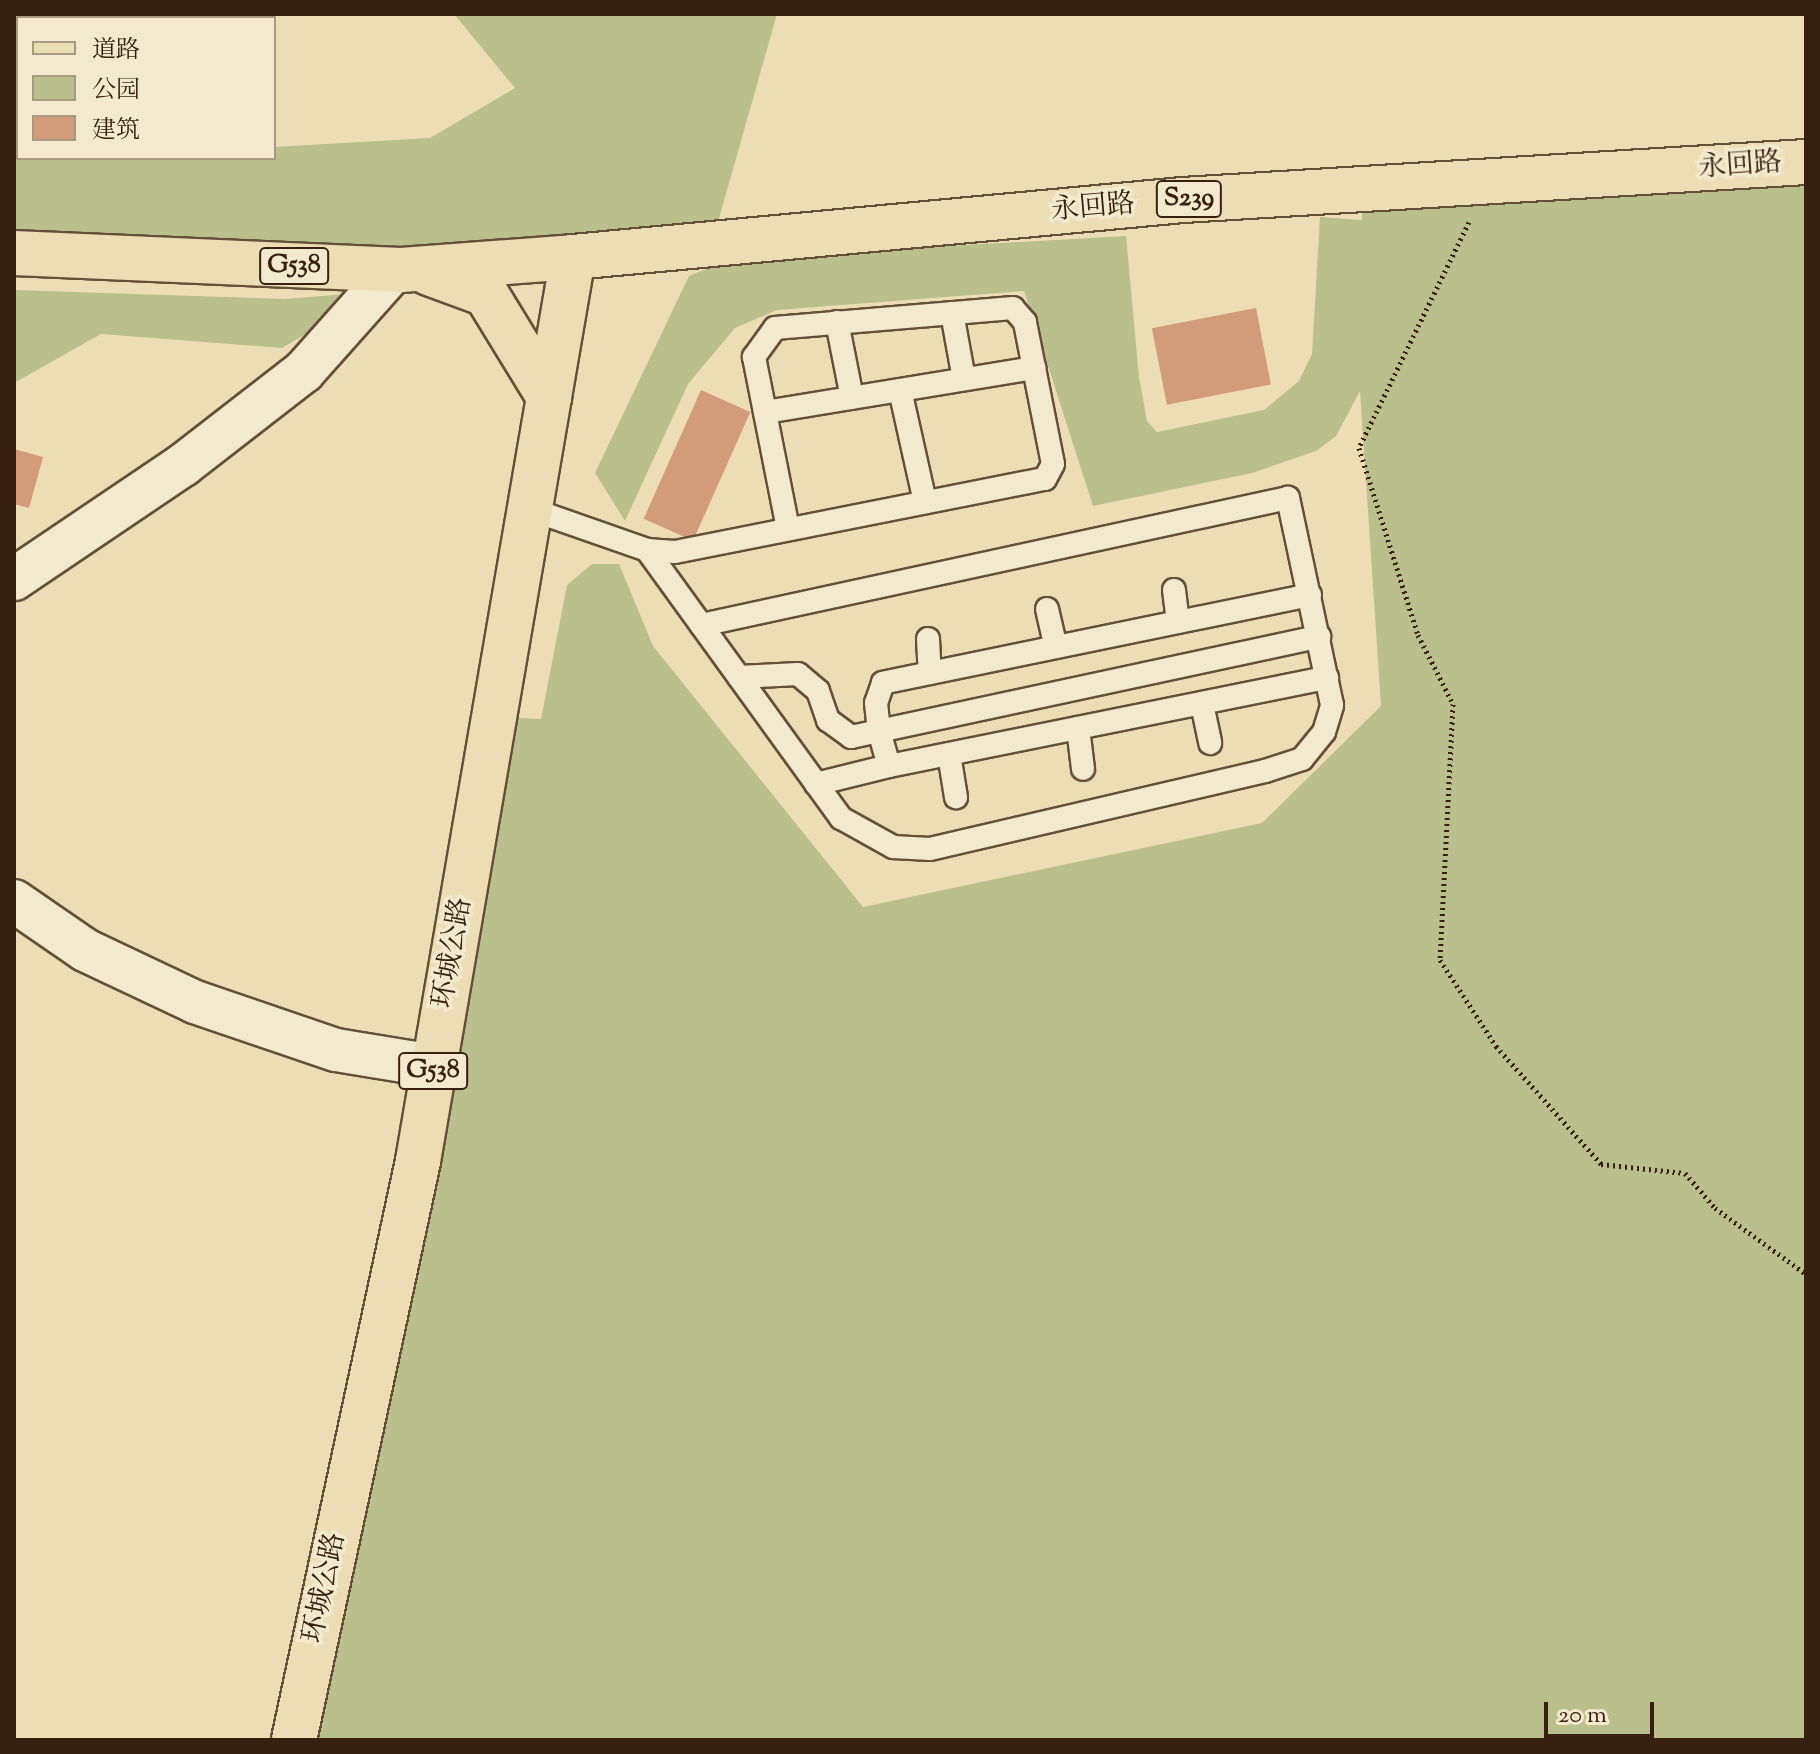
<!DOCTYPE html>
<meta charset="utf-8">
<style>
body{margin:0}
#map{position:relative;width:1820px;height:1754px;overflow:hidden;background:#edddb4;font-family:"Sorts Mill Goudy","Noto Serif SC",serif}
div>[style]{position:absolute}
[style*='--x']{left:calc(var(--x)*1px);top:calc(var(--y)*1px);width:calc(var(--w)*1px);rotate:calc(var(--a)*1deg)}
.green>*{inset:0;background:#b9c08c}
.building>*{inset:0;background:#d29b79;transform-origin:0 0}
.path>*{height:5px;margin-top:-2.5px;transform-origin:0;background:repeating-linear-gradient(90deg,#372010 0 2px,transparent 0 6px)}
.roads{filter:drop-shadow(2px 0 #644f39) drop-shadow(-2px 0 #644f39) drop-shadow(0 2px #644f39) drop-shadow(0 -2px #644f39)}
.service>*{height:22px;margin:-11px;padding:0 11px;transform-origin:11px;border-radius:11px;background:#f3e9ce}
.minor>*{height:42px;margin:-21px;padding:0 21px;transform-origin:21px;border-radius:21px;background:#f3e9ce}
.primary>*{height:44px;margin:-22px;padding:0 22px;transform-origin:22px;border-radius:22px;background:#edddb4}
.trunk>*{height:44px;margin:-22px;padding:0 22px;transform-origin:22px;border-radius:22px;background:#edddb4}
span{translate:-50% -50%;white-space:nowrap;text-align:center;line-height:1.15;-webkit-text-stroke:7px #f3e9ce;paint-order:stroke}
.shield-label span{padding:2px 6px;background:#f3e9ce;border:2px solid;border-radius:6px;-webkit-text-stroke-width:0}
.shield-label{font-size:26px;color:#372010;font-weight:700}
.street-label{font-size:28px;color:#372010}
.frame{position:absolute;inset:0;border:16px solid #372010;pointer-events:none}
.legend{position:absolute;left:16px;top:16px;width:260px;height:144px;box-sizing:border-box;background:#f3e9ce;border:2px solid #a89982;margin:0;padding:10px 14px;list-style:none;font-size:24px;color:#372010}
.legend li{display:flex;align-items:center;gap:16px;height:40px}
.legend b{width:40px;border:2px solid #a89982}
.scale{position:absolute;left:1544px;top:1702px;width:110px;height:36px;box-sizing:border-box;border:4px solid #372010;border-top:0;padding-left:10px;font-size:24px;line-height:28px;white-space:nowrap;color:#372010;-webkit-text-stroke:6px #f3e9ce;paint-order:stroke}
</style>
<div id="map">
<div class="green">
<div style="clip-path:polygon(454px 14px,777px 14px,712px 243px,624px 252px,14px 253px,14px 159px,274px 158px,274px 147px,430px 138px,515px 88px)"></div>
<div style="clip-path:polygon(1806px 166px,1806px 1740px,294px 1740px,494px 717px,541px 719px,567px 585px,592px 564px,619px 564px,653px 646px,863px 907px,1262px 823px,1381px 706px,1360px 391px,1336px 436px,1316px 451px,1252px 473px,1093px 506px,1024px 291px,777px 310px,735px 328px,688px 384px,625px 521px,595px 473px,689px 276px,732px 258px,1126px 236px,1139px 377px,1147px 421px,1157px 432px,1264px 410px,1299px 381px,1312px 354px,1320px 217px,1362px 220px,1362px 189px)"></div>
<div style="clip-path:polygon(14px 290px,285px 299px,346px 294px,349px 309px,282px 348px,101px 334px,14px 383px)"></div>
</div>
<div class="building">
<div style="left:1256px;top:308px;width:78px;height:106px;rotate:79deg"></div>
<div style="left:701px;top:390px;width:54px;height:141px;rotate:24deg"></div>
<div style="clip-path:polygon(14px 449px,43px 457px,29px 508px,14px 504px)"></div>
</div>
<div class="path">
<div style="--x:1469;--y:222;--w:251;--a:116"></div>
<div style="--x:1359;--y:448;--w:196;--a:72.5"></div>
<div style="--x:1418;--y:635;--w:77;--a:63.1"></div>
<div style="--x:1453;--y:704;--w:256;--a:92.9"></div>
<div style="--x:1440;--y:960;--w:103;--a:56.9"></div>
<div style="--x:1496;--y:1046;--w:158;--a:48.3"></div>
<div style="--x:1601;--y:1164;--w:84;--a:6.1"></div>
<div style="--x:1685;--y:1173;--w:46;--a:49.4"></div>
<div style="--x:1715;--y:1208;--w:112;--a:36"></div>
</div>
<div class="roads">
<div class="service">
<div style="--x:952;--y:313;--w:67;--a:79.7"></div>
<div style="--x:837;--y:322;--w:77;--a:78.8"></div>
<div style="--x:900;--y:390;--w:115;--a:77.4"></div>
<div style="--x:765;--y:412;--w:273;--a:-9.3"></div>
<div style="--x:530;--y:509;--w:124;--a:19.3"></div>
<div style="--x:647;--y:550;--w:28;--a:4"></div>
<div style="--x:675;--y:552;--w:377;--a:-11.2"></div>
<div style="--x:1045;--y:479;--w:17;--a:-62"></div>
<div style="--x:1053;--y:464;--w:145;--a:-101.2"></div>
<div style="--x:1025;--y:322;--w:18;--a:-131"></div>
<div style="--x:1013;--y:308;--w:239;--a:175.2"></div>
<div style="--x:775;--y:328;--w:36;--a:126"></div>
<div style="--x:754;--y:357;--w:175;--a:78.8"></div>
<div style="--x:647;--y:550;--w:331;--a:54.1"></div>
<div style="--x:841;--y:818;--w:60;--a:29.1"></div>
<div style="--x:893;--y:847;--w:37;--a:3"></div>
<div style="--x:930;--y:849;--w:344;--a:-13.1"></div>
<div style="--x:1265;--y:771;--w:39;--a:-18"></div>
<div style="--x:1302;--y:759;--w:35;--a:-51"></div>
<div style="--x:1324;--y:732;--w:28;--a:-73"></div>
<div style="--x:1332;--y:705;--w:212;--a:-102"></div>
<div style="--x:1288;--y:498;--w:600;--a:167.77"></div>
<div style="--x:1174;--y:590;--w:32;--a:83"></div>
<div style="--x:1310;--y:595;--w:436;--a:168.4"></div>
<div style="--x:883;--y:683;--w:21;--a:109"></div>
<div style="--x:876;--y:703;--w:28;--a:84"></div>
<div style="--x:879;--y:731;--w:36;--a:74"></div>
<div style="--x:889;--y:766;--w:447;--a:-11.4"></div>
<div style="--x:1047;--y:609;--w:39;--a:77"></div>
<div style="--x:928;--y:639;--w:34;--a:87"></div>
<div style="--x:739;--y:677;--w:59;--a:-2.9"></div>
<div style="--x:798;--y:674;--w:26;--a:40"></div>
<div style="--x:818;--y:691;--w:31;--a:71"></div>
<div style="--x:828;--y:720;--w:29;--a:36"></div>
<div style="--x:851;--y:737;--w:479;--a:-12.1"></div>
<div style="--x:1202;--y:704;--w:40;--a:78"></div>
<div style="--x:1078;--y:728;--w:41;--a:83"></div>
<div style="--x:949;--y:754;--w:44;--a:80.8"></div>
<div style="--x:816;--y:784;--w:75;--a:-13.9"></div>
</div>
<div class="minor">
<div style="--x:14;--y:579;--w:204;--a:-34"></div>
<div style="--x:183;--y:465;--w:153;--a:-37.8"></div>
<div style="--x:304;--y:371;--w:135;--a:-48.3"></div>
<div style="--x:14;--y:901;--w:86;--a:34.6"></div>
<div style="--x:85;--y:950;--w:122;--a:25.3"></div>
<div style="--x:195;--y:1002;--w:149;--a:18.8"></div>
<div style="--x:336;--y:1050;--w:99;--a:9.3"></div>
</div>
<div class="primary">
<div style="--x:573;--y:257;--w:613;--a:-5.34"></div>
<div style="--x:1183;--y:200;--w:624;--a:-3.49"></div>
</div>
<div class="trunk">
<div style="--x:14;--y:253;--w:387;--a:2.5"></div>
<div style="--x:401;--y:270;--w:172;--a:-4.3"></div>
<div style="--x:573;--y:257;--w:917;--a:99.73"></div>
<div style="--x:418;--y:1161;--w:592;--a:102.09"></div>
<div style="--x:429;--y:273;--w:61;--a:20.2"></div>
<div style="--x:486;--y:294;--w:121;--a:58.5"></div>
</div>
</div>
<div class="shield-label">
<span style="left:1189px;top:199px">S239</span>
<span style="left:294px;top:266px">G538</span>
<span style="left:433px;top:1071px">G538</span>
</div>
<div class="street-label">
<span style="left:1740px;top:166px;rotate:-4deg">永回路</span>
<span style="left:1093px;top:208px;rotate:-5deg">永回路</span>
<span style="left:453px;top:953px;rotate:-80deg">环城公路</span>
<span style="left:325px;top:1588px;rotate:-78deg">环城公路</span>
</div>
<div class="frame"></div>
<ul class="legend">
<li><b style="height:10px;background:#edddb4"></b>道路</li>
<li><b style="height:22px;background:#b9c08c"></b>公园</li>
<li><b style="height:22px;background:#d29b79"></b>建筑</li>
</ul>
<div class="scale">20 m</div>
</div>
